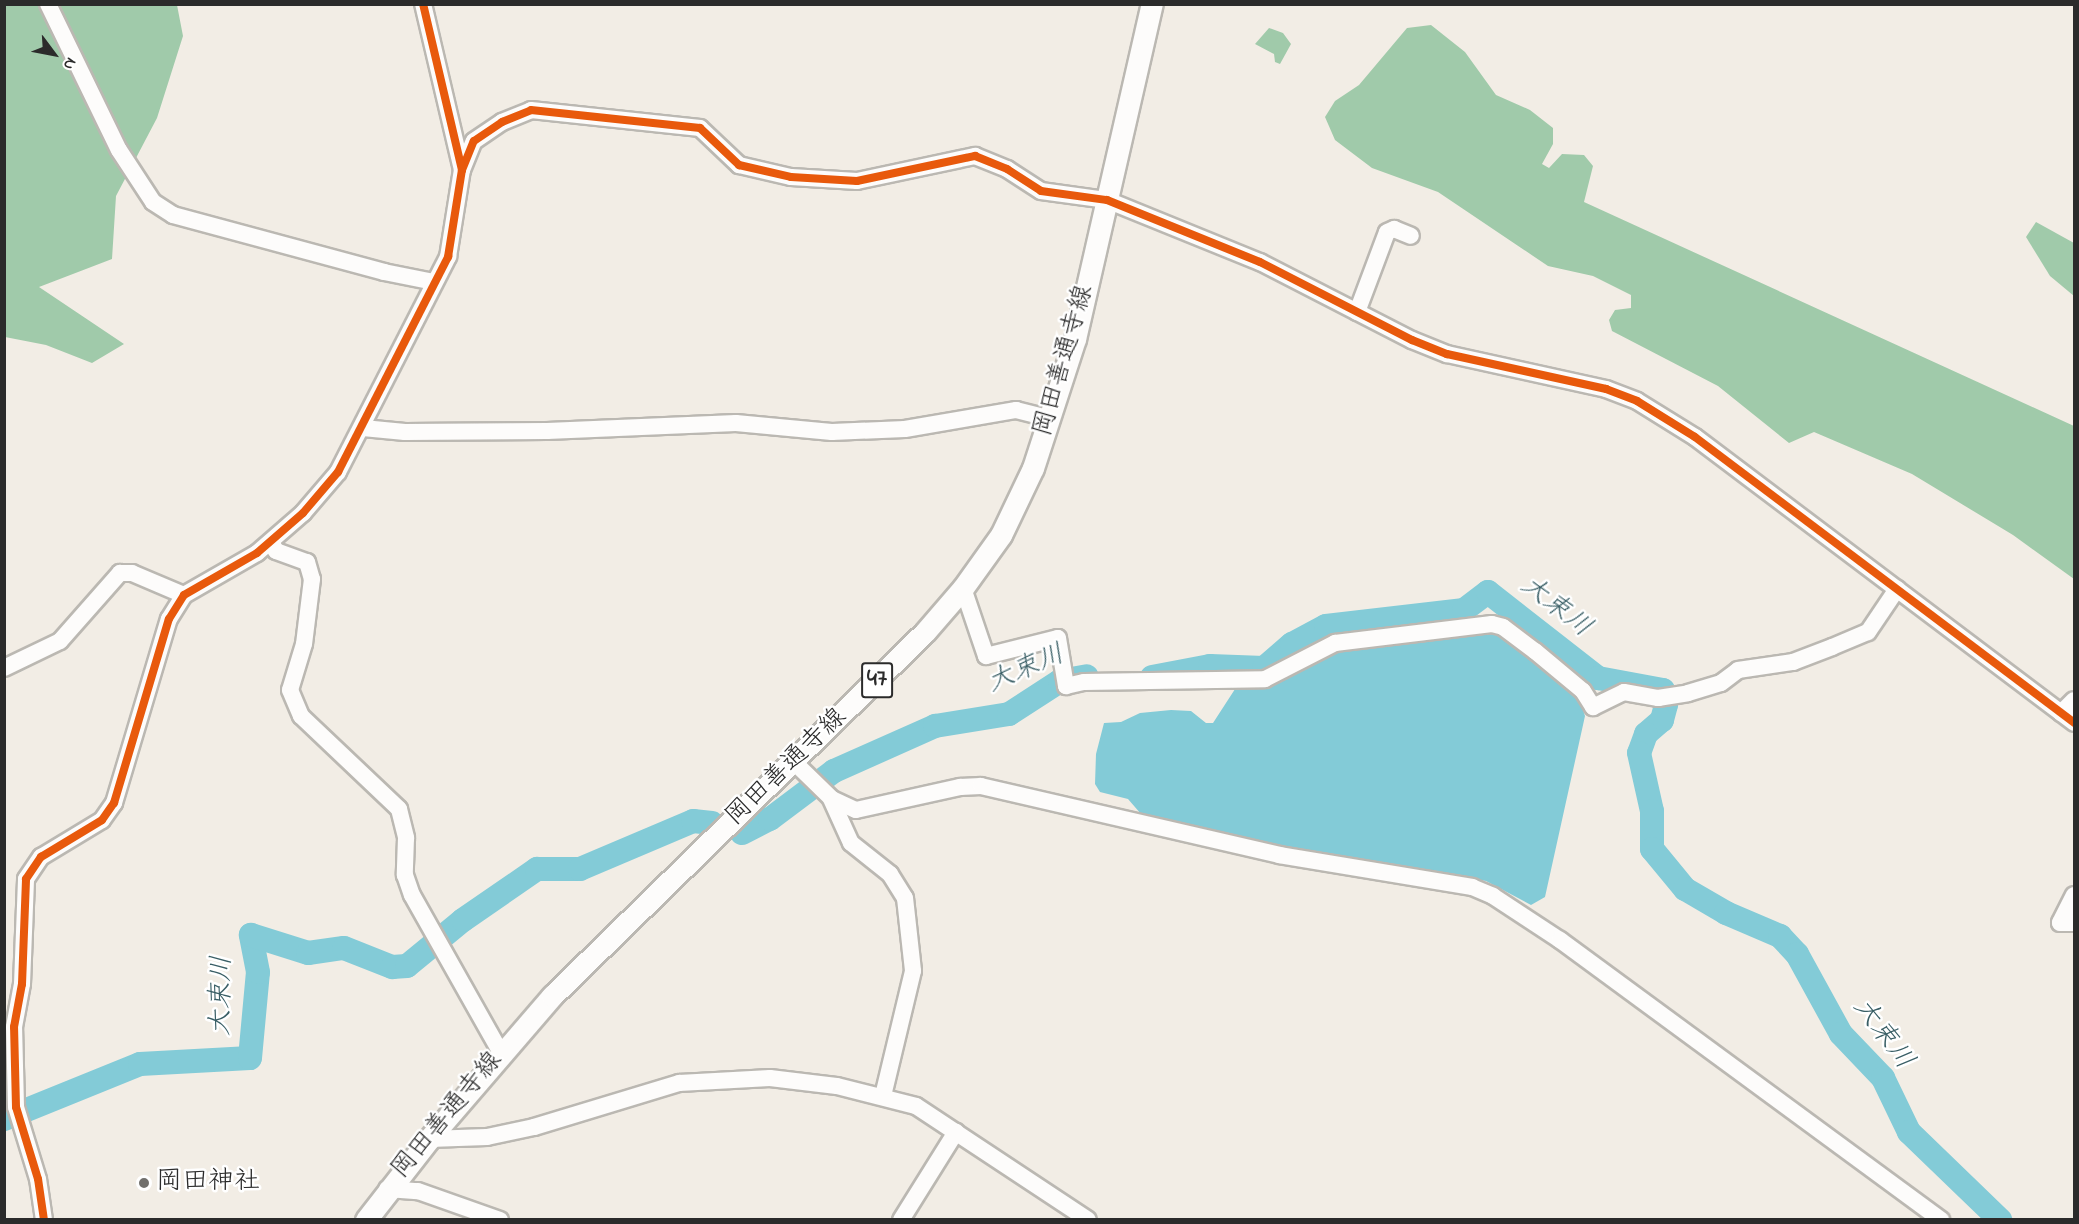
<!DOCTYPE html>
<meta charset="utf-8">
<style>
body{margin:0}
#map{position:relative;width:2079px;height:1224px;overflow:hidden;background:#f2ede5;font-family:"Indie Flower","Klee One",sans-serif}
div>[style]{position:absolute}
[style*='--x']{left:calc(var(--x)*1px);top:calc(var(--y)*1px);width:calc(var(--w)*1px);rotate:calc(var(--a)*1deg)}
.forest>*{inset:0;background:#a0caaa}
.water>*{inset:0;background:#83cbd7}
.stream>*{height:4px;margin:-2px;padding:0 2px;transform-origin:2px;border-radius:2px;background:#83cbd7}
.river>*{height:24px;margin:-12px;padding:0 12px;transform-origin:12px;border-radius:12px;background:#83cbd7}
.roads{filter:drop-shadow(2px 0 #bbb8b2) drop-shadow(-2px 0 #bbb8b2) drop-shadow(0 2px #bbb8b2) drop-shadow(0 -2px #bbb8b2)}
.minor>*{height:16px;margin:-8px;padding:0 8px;transform-origin:8px;border-radius:8px;background:#fdfcfb}
.major>*{height:21px;margin:-10.5px;padding:0 10.5px;transform-origin:10.5px;border-radius:10.5px;background:#fdfcfb}
.cycleway>*{height:8px;margin:-4px;padding:0 4px;transform-origin:4px;border-radius:4px;background:#e8590c}
.dots>*{width:16px;height:16px;translate:-50% -50%;box-sizing:border-box;border:3px solid #fff;border-radius:50%}
span{translate:-50% -50%;white-space:nowrap;text-align:center;line-height:1.15;-webkit-text-stroke:5px #fff;paint-order:stroke}
.shield-label span{padding:2px 4px;background:#fff;border:2px solid;border-radius:4px;-webkit-text-stroke-width:0}
.shield-label{font-size:24px;color:#2b2b2b;font-weight:700}
.street-label{font-size:26px;color:#2b2b2b}
.poi-label{font-size:26px;color:#2b2b2b}
.left{translate:0 -50%;text-align:left}
.water-label{font-size:27px;color:#395e65;font-style:italic}
.frame{position:absolute;inset:0;border:6px solid #2b2b2b;pointer-events:none}
.north{position:absolute;left:24px;top:24px;width:60px;height:60px;-webkit-text-stroke:4px #fff;paint-order:stroke;rotate:122deg;font-size:16px;font-weight:700;line-height:24px;text-align:center;color:#2b2b2b}
.north::after{content:'';display:block;margin:auto;width:21px;height:27px;background:#2b2b2b;clip-path:polygon(50% 0,100% 100%,50% 72%,0 100%)}
</style>
<div id="map">
<div class="forest">
<div style="clip-path:polygon(4px 5px,177px 5px,183px 36px,157px 118px,116px 196px,112px 259px,39px 287px,124px 344px,92px 363px,46px 345px,5px 337px)"></div>
<div style="clip-path:polygon(1431px 25px,1465px 52px,1496px 95px,1530px 110px,1553px 128px,1553px 144px,1542px 164px,1549px 168px,1562px 154px,1584px 155px,1593px 166px,1584px 202px,2074px 426px,2074px 579px,2013px 535px,1912px 474px,1814px 432px,1789px 443px,1718px 386px,1612px 331px,1609px 320px,1615px 310px,1631px 308px,1631px 295px,1593px 276px,1548px 266px,1438px 192px,1372px 168px,1335px 140px,1325px 117px,1335px 101px,1359px 85px,1407px 28px)"></div>
<div style="clip-path:polygon(1269px 28px,1283px 33px,1291px 44px,1280px 64px,1275px 62px,1274px 54px,1255px 44px)"></div>
<div style="clip-path:polygon(2036px 222px,2074px 243px,2074px 296px,2050px 276px,2026px 237px)"></div>
</div>
<div class="water">
<div style="clip-path:polygon(1503px 631px,1578px 694px,1585px 716px,1545px 897px,1531px 905px,1486px 881px,1256px 843px,1141px 814px,1128px 799px,1100px 792px,1095px 784px,1096px 754px,1104px 723px,1121px 722px,1140px 713px,1171px 710px,1191px 711px,1206px 723px,1213px 723px,1237px 686px,1332px 650px)"></div>
</div>
<div class="stream">
<div style="--x:19;--y:670;--w:26;--a:-28"></div>
</div>
<div class="river">
<div style="--x:1152;--y:677;--w:59;--a:-10.7"></div>
<div style="--x:1210;--y:666;--w:54;--a:2.1"></div>
<div style="--x:1264;--y:668;--w:37;--a:-41"></div>
<div style="--x:1292;--y:644;--w:38;--a:-28"></div>
<div style="--x:1326;--y:626;--w:139;--a:-6.6"></div>
<div style="--x:1464;--y:610;--w:30;--a:-37"></div>
<div style="--x:1488;--y:592;--w:140;--a:38"></div>
<div style="--x:1598;--y:678;--w:66;--a:10.5"></div>
<div style="--x:1663;--y:690;--w:15;--a:79"></div>
<div style="--x:1666;--y:705;--w:16;--a:105"></div>
<div style="--x:1662;--y:720;--w:21;--a:139"></div>
<div style="--x:1646;--y:734;--w:20;--a:110"></div>
<div style="--x:1639;--y:753;--w:59;--a:77.4"></div>
<div style="--x:1652;--y:811;--w:38;--a:90"></div>
<div style="--x:1652;--y:849;--w:52;--a:50.5"></div>
<div style="--x:1685;--y:889;--w:48;--a:30.3"></div>
<div style="--x:1726;--y:913;--w:59;--a:23.1"></div>
<div style="--x:1780;--y:936;--w:25;--a:47"></div>
<div style="--x:1797;--y:954;--w:91;--a:61.2"></div>
<div style="--x:1841;--y:1034;--w:61;--a:46.3"></div>
<div style="--x:1883;--y:1078;--w:60;--a:64.3"></div>
<div style="--x:1909;--y:1132;--w:127;--a:44"></div>
<div style="--x:742;--y:833;--w:31;--a:-27"></div>
<div style="--x:770;--y:819;--w:80;--a:-36.9"></div>
<div style="--x:834;--y:771;--w:111;--a:-24"></div>
<div style="--x:935;--y:726;--w:75;--a:-9.2"></div>
<div style="--x:1009;--y:714;--w:61;--a:-32.9"></div>
<div style="--x:1060;--y:681;--w:27;--a:-10"></div>
<div style="--x:4;--y:1119;--w:147;--a:-22"></div>
<div style="--x:140;--y:1064;--w:110;--a:-3.1"></div>
<div style="--x:250;--y:1058;--w:86;--a:-84.7"></div>
<div style="--x:258;--y:972;--w:38;--a:-101"></div>
<div style="--x:251;--y:935;--w:60;--a:17.5"></div>
<div style="--x:308;--y:953;--w:36;--a:-8"></div>
<div style="--x:344;--y:948;--w:52;--a:21.6"></div>
<div style="--x:392;--y:967;--w:15;--a:-4"></div>
<div style="--x:407;--y:966;--w:72;--a:-39.4"></div>
<div style="--x:463;--y:920;--w:90;--a:-34.6"></div>
<div style="--x:537;--y:869;--w:43;--a:0"></div>
<div style="--x:580;--y:869;--w:123;--a:-23"></div>
<div style="--x:693;--y:821;--w:19;--a:6"></div>
</div>
<div class="roads">
<div class="minor">
<div style="--x:48;--y:4;--w:162;--a:64.1"></div>
<div style="--x:119;--y:150;--w:62;--a:56.8"></div>
<div style="--x:153;--y:202;--w:24;--a:33"></div>
<div style="--x:173;--y:215;--w:219;--a:15.1"></div>
<div style="--x:384;--y:272;--w:51;--a:11.3"></div>
<div style="--x:462;--y:170;--w:31;--a:-68"></div>
<div style="--x:474;--y:141;--w:34;--a:-34"></div>
<div style="--x:502;--y:122;--w:31;--a:-22"></div>
<div style="--x:531;--y:110;--w:170;--a:6.1"></div>
<div style="--x:700;--y:128;--w:54;--a:43.5"></div>
<div style="--x:739;--y:165;--w:53;--a:13"></div>
<div style="--x:791;--y:177;--w:66;--a:3.5"></div>
<div style="--x:857;--y:181;--w:121;--a:-12"></div>
<div style="--x:975;--y:156;--w:35;--a:22"></div>
<div style="--x:1007;--y:169;--w:40;--a:32.9"></div>
<div style="--x:1041;--y:191;--w:67;--a:7.8"></div>
<div style="--x:1107;--y:200;--w:165;--a:22.1"></div>
<div style="--x:1260;--y:262;--w:171;--a:27.2"></div>
<div style="--x:1412;--y:340;--w:38;--a:22"></div>
<div style="--x:1447;--y:354;--w:163;--a:12.4"></div>
<div style="--x:1606;--y:389;--w:33;--a:21"></div>
<div style="--x:1637;--y:401;--w:68;--a:31.8"></div>
<div style="--x:1695;--y:437;--w:475;--a:37"></div>
<div style="--x:1357;--y:312;--w:85;--a:-69.4"></div>
<div style="--x:1387;--y:232;--w:8;--a:-23"></div>
<div style="--x:1394;--y:229;--w:18;--a:22"></div>
<div style="--x:363;--y:428;--w:42;--a:5.4"></div>
<div style="--x:405;--y:432;--w:142;--a:-0.4"></div>
<div style="--x:547;--y:431;--w:189;--a:-2.4"></div>
<div style="--x:736;--y:423;--w:96;--a:5.4"></div>
<div style="--x:832;--y:432;--w:73;--a:-2.4"></div>
<div style="--x:905;--y:429;--w:113;--a:-9.7"></div>
<div style="--x:1016;--y:410;--w:36;--a:14"></div>
<div style="--x:271;--y:542;--w:10;--a:61"></div>
<div style="--x:276;--y:551;--w:33;--a:20"></div>
<div style="--x:307;--y:562;--w:18;--a:74"></div>
<div style="--x:312;--y:579;--w:65;--a:97"></div>
<div style="--x:304;--y:644;--w:48;--a:106.9"></div>
<div style="--x:290;--y:690;--w:28;--a:67"></div>
<div style="--x:301;--y:716;--w:135;--a:43.5"></div>
<div style="--x:399;--y:809;--w:30;--a:76"></div>
<div style="--x:406;--y:838;--w:37;--a:92"></div>
<div style="--x:405;--y:875;--w:21;--a:71"></div>
<div style="--x:412;--y:895;--w:181;--a:60.6"></div>
<div style="--x:963;--y:588;--w:72;--a:71.3"></div>
<div style="--x:986;--y:656;--w:74;--a:-14"></div>
<div style="--x:1058;--y:638;--w:49;--a:80.5"></div>
<div style="--x:1066;--y:686;--w:18;--a:-13"></div>
<div style="--x:1084;--y:682;--w:181;--a:-0.9"></div>
<div style="--x:1265;--y:679;--w:79;--a:-27.2"></div>
<div style="--x:1335;--y:643;--w:158;--a:-6.9"></div>
<div style="--x:1492;--y:624;--w:11;--a:15"></div>
<div style="--x:1503;--y:627;--w:40;--a:37"></div>
<div style="--x:1535;--y:651;--w:62;--a:39.8"></div>
<div style="--x:1583;--y:691;--w:19;--a:58"></div>
<div style="--x:1593;--y:707;--w:34;--a:-26"></div>
<div style="--x:1624;--y:692;--w:35;--a:10"></div>
<div style="--x:1658;--y:698;--w:30;--a:-9"></div>
<div style="--x:1688;--y:693;--w:34;--a:-17"></div>
<div style="--x:1721;--y:683;--w:21;--a:-37"></div>
<div style="--x:1738;--y:670;--w:56;--a:-8.3"></div>
<div style="--x:1793;--y:662;--w:42;--a:-21"></div>
<div style="--x:1832;--y:647;--w:39;--a:-23"></div>
<div style="--x:1868;--y:632;--w:52;--a:-56"></div>
<div style="--x:4;--y:668;--w:62;--a:-25.7"></div>
<div style="--x:60;--y:641;--w:91;--a:-48.6"></div>
<div style="--x:120;--y:573;--w:12;--a:0"></div>
<div style="--x:132;--y:573;--w:56;--a:22.9"></div>
<div style="--x:2061;--y:713;--w:18;--a:-45"></div>
<div style="--x:794;--y:762;--w:53;--a:44.2"></div>
<div style="--x:832;--y:799;--w:26;--a:25"></div>
<div style="--x:856;--y:810;--w:107;--a:-12.5"></div>
<div style="--x:960;--y:787;--w:21;--a:-3"></div>
<div style="--x:981;--y:786;--w:306;--a:13"></div>
<div style="--x:1279;--y:855;--w:196;--a:9.4"></div>
<div style="--x:1472;--y:887;--w:23;--a:23"></div>
<div style="--x:1493;--y:896;--w:80;--a:33.3"></div>
<div style="--x:1560;--y:940;--w:473;--a:36.3"></div>
<div style="--x:831;--y:799;--w:48;--a:65.6"></div>
<div style="--x:851;--y:843;--w:50;--a:38.5"></div>
<div style="--x:890;--y:874;--w:28;--a:58"></div>
<div style="--x:905;--y:898;--w:73;--a:83.7"></div>
<div style="--x:913;--y:971;--w:129;--a:103.5"></div>
<div style="--x:2074;--y:895;--w:31;--a:117"></div>
<div style="--x:2060;--y:923;--w:14;--a:0"></div>
<div style="--x:429;--y:1139;--w:58;--a:-2"></div>
<div style="--x:487;--y:1137;--w:48;--a:-12"></div>
<div style="--x:534;--y:1127;--w:152;--a:-16.9"></div>
<div style="--x:679;--y:1083;--w:91;--a:-3.1"></div>
<div style="--x:770;--y:1078;--w:67;--a:6.8"></div>
<div style="--x:837;--y:1086;--w:81;--a:14.2"></div>
<div style="--x:916;--y:1106;--w:206;--a:33.5"></div>
<div style="--x:387;--y:1189;--w:31;--a:4"></div>
<div style="--x:418;--y:1191;--w:87;--a:19.5"></div>
<div style="--x:44;--y:1220;--w:41;--a:-98.3"></div>
<div style="--x:38;--y:1179;--w:75;--a:-107"></div>
<div style="--x:16;--y:1107;--w:80;--a:-91.4"></div>
<div style="--x:14;--y:1027;--w:44;--a:-79.5"></div>
<div style="--x:22;--y:984;--w:105;--a:-87.8"></div>
<div style="--x:26;--y:879;--w:27;--a:-56"></div>
<div style="--x:41;--y:857;--w:71;--a:-31.2"></div>
<div style="--x:102;--y:820;--w:21;--a:-55"></div>
<div style="--x:114;--y:803;--w:192;--a:-73.4"></div>
<div style="--x:169;--y:619;--w:28;--a:-58"></div>
<div style="--x:184;--y:595;--w:84;--a:-29.9"></div>
<div style="--x:257;--y:553;--w:61;--a:-41"></div>
<div style="--x:303;--y:513;--w:54;--a:-49.5"></div>
<div style="--x:338;--y:472;--w:242;--a:-62.9"></div>
<div style="--x:448;--y:257;--w:88;--a:-80.9"></div>
<div style="--x:462;--y:170;--w:171;--a:-103.2"></div>
<div style="--x:901;--y:1220;--w:104;--a:-58"></div>
</div>
<div class="major">
<div style="--x:366;--y:1220;--w:103;--a:-52.1"></div>
<div style="--x:429;--y:1139;--w:189;--a:-49.3"></div>
<div style="--x:552;--y:996;--w:521;--a:-44.3"></div>
<div style="--x:925;--y:632;--w:58;--a:-49.2"></div>
<div style="--x:963;--y:588;--w:65;--a:-54.4"></div>
<div style="--x:1001;--y:535;--w:74;--a:-64.5"></div>
<div style="--x:1033;--y:468;--w:136;--a:-72"></div>
<div style="--x:1075;--y:339;--w:344;--a:-77.1"></div>
</div>
</div>
<div class="cycleway">
<div style="--x:462;--y:170;--w:31;--a:-68"></div>
<div style="--x:474;--y:141;--w:34;--a:-34"></div>
<div style="--x:502;--y:122;--w:31;--a:-22"></div>
<div style="--x:531;--y:110;--w:170;--a:6.1"></div>
<div style="--x:700;--y:128;--w:54;--a:43.5"></div>
<div style="--x:739;--y:165;--w:53;--a:13"></div>
<div style="--x:791;--y:177;--w:66;--a:3.5"></div>
<div style="--x:857;--y:181;--w:121;--a:-12"></div>
<div style="--x:975;--y:156;--w:35;--a:22"></div>
<div style="--x:1007;--y:169;--w:40;--a:32.9"></div>
<div style="--x:1041;--y:191;--w:67;--a:7.8"></div>
<div style="--x:1107;--y:200;--w:165;--a:22.1"></div>
<div style="--x:1260;--y:262;--w:171;--a:27.2"></div>
<div style="--x:1412;--y:340;--w:38;--a:22"></div>
<div style="--x:1447;--y:354;--w:163;--a:12.4"></div>
<div style="--x:1606;--y:389;--w:33;--a:21"></div>
<div style="--x:1637;--y:401;--w:68;--a:31.8"></div>
<div style="--x:1695;--y:437;--w:475;--a:37"></div>
<div style="--x:44;--y:1220;--w:41;--a:-98.3"></div>
<div style="--x:38;--y:1179;--w:75;--a:-107"></div>
<div style="--x:16;--y:1107;--w:80;--a:-91.4"></div>
<div style="--x:14;--y:1027;--w:44;--a:-79.5"></div>
<div style="--x:22;--y:984;--w:105;--a:-87.8"></div>
<div style="--x:26;--y:879;--w:27;--a:-56"></div>
<div style="--x:41;--y:857;--w:71;--a:-31.2"></div>
<div style="--x:102;--y:820;--w:21;--a:-55"></div>
<div style="--x:114;--y:803;--w:192;--a:-73.4"></div>
<div style="--x:169;--y:619;--w:28;--a:-58"></div>
<div style="--x:184;--y:595;--w:84;--a:-29.9"></div>
<div style="--x:257;--y:553;--w:61;--a:-41"></div>
<div style="--x:303;--y:513;--w:54;--a:-49.5"></div>
<div style="--x:338;--y:472;--w:242;--a:-62.9"></div>
<div style="--x:448;--y:257;--w:88;--a:-80.9"></div>
<div style="--x:462;--y:170;--w:171;--a:-103.2"></div>
</div>
<div class="dots">
<div style="left:144px;top:1183px;background:#716f6c"></div>
</div>
<div class="shield-label">
<span style="left:877px;top:680px">47</span>
</div>
<div class="street-label">
<span style="left:1065px;top:361px;rotate:-74deg">岡田善通寺線</span>
<span style="left:787px;top:768px;rotate:-44deg">岡田善通寺線</span>
<span style="left:448px;top:1116px;rotate:-50deg">岡田善通寺線</span>
</div>
<div class="poi-label">
<span class="left" style="left:156px;top:1183px">岡田神社</span>
</div>
<div class="water-label">
<span style="left:1556px;top:607px;rotate:38deg">大束川</span>
<span style="left:1026px;top:669px;rotate:-23deg">大束川</span>
<span style="left:222px;top:996px;rotate:-89deg">大束川</span>
<span style="left:1883px;top:1034px;rotate:53deg">大束川</span>
</div>
<div class="frame"></div>
<div class="north">N</div>
</div>
